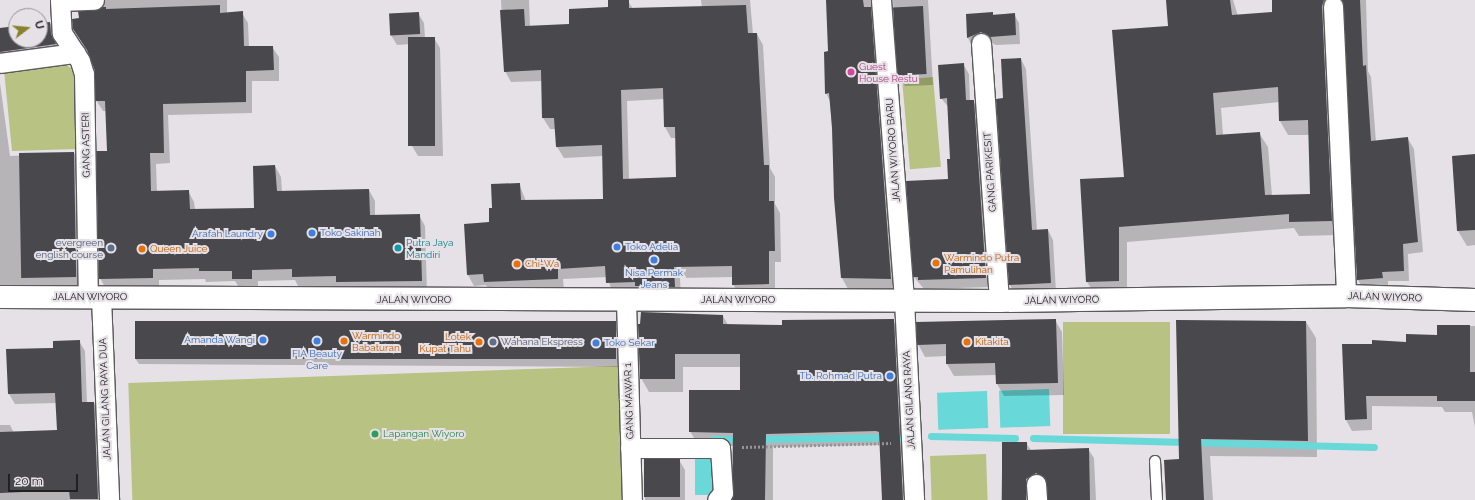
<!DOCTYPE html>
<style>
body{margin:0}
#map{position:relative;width:1475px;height:500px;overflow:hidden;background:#e5e1e6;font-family:Raleway,sans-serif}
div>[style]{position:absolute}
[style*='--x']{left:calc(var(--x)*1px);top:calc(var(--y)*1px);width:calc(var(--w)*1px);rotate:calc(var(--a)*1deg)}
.green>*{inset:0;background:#b7c283;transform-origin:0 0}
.water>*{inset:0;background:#68d8d8;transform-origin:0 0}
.shadow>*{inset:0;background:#0003}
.stream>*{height:7px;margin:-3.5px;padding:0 3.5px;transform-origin:3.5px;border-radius:3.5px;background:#68d8d8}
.building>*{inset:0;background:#48484d;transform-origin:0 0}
.path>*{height:2.5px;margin-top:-1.25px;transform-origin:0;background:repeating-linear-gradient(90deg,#979498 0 2px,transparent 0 4px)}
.roads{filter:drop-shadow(1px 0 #5c595d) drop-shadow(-1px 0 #5c595d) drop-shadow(0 1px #5c595d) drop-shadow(0 -1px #5c595d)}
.lane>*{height:10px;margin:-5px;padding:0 5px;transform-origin:5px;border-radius:5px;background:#fff}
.street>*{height:19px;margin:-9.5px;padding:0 9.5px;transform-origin:9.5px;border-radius:9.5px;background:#fff}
.secondary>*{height:22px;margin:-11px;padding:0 11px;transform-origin:11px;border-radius:11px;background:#fff}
.dots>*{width:11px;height:11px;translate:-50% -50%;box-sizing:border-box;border:2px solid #e5e1e6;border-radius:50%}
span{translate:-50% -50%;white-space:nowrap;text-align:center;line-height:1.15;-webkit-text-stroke:4px #e5e1e6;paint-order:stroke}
.hotel-label{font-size:10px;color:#b23c85}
.left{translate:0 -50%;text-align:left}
.street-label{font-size:10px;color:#222122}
.shop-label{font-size:10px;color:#366cbe}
.right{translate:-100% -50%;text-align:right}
.service-label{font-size:10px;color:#4e5e75}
.culture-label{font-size:10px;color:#0d838f}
.food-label{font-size:10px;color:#c56008}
.leisure-label{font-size:10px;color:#27864d}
.north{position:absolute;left:8px;top:8px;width:40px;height:40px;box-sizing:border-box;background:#e5e1e6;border:1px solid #979498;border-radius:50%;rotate:74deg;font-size:11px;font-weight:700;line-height:16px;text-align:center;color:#222122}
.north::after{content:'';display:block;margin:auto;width:14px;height:18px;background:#88822a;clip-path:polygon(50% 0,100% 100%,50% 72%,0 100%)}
.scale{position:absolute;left:8px;top:474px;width:70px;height:18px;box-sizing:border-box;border:2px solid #222122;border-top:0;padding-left:5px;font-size:12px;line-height:14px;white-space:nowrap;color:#222122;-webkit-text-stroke:3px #e5e1e6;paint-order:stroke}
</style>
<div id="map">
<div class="green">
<div style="clip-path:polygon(59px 64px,65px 64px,71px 68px,74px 77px,77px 149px,12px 151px,4px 70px)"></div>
<div style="left:933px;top:77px;width:90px;height:31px;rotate:85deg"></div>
<div style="left:1063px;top:322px;width:107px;height:112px"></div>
<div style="left:618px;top:366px;width:134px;height:490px;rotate:88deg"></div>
<div style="left:986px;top:454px;width:46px;height:56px;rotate:88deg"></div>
</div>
<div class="water">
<div style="left:1049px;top:389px;width:37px;height:50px;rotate:88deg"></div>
<div style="left:987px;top:391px;width:37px;height:50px;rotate:88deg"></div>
<div style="left:695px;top:457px;width:21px;height:38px"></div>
</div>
<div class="shadow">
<div style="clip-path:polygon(102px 0,227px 0,227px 14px,242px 13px,248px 23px,249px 47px,272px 47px,279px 57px,279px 81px,252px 81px,252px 113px,168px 115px,170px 163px,156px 164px,157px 192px,188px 191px,194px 202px,195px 209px,255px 209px,275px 166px,281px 177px,282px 192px,369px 190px,375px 201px,375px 216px,419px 215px,425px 226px,427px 292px,344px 293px,340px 287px,299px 288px,295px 280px,258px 281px,258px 289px,240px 289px,235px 281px,206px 282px,205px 279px,159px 280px,159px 288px,106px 289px,100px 278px,108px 152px,107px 111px,103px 111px,96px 100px,96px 71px,89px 54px,74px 29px,80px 19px,79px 12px,101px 10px,105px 2px)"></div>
<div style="clip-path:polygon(evenodd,501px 0,529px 0,530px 27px,570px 25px,628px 1px,633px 9px,702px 8px,701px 0,750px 0,753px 34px,757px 34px,763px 45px,770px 168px,775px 177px,775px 204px,780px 213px,781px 262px,775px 262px,775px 295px,739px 295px,733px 284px,733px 277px,680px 278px,681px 298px,613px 293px,607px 277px,563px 279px,564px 290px,491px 293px,486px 285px,474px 286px,468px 275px,490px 223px,493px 209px,519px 184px,526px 201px,604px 200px,603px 156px,564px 158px,557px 147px,556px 129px,550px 129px,543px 118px,542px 81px,511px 82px,505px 71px,501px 0,664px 99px,665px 127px,671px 138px,676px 138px,677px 178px,629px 179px,627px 101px,664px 99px)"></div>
<div style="clip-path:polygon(827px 0,886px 0,897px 289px,848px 289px,842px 278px,830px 101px,826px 93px,829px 52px)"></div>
<div style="clip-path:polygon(889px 0,928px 0,933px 85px,905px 86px,899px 76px,893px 2px)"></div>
<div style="clip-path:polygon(evenodd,1167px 0,1233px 0,1238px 16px,1273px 13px,1273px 0,1330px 0,1339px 235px,1299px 236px,1294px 228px,1127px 242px,1127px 295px,1096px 296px,1087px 282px,1125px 177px,1170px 27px,1167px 0,1279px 102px,1280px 121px,1288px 135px,1309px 135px,1311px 195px,1272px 196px,1268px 147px,1259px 133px,1223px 135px,1221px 108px,1279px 102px)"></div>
<div style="clip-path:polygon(1340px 0,1366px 0,1368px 71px,1371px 77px,1376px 142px,1408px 139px,1414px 149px,1423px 252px,1408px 254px,1409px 281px,1388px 281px,1388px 288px,1364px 290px,1358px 280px,1345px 8px)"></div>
<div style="clip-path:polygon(418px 13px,424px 23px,425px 38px,434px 38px,440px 48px,443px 156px,418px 156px,412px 146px,410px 44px,397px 45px,391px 35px)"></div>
<div style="clip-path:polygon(1014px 14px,1019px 23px,1020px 44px,996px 45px,986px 40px,972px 46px,968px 38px,967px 15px)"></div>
<div style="clip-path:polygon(50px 23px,56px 33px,56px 45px,61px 54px,0 64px,0 29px,16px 27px,16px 40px,40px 40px,40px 24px)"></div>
<div style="clip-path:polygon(1021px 59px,1026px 69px,1037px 231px,1048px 230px,1053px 240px,1056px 292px,1015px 295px,1010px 285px,1004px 99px)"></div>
<div style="clip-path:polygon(963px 64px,969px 74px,970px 101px,973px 101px,979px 110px,991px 287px,924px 289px,914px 277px,907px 182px,949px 180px,951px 160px,949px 108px,941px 98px)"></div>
<div style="clip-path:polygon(0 83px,10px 156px,74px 153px,80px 163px,82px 287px,0 289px)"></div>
<div style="clip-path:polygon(1475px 155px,1475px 245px,1467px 246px,1458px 231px,1453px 157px)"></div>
<div style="clip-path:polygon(723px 316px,728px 325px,783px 326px,893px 320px,901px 334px,909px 500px,883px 500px,881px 445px,773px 447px,773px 500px,734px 500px,734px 446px,698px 445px,690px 431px,741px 391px,741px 367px,683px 367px,683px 392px,649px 392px,641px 378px)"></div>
<div style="clip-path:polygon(1055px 320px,1062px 332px,1064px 395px,1004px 396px,997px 384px,996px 375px,954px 376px,947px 364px,947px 356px,925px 357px,918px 344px)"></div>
<div style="clip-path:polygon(1306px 322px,1316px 338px,1317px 457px,1210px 456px,1213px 500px,1167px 500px,1180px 460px)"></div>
<div style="clip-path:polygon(615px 325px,619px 331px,620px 367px,139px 364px,135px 358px)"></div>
<div style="clip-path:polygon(1438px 326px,1475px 326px,1475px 427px,1472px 412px,1445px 412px,1442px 407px,1372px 406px,1372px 430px,1352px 431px,1346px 420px,1407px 343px,1438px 336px)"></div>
<div style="clip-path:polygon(79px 341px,85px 351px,87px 403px,94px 403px,99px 413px,103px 500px,0 500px,0 425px,10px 425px,14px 433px,58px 431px,57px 403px,15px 404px,9px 394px,7px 350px,54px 348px)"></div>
<div style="clip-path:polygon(1003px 443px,1026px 443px,1031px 450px,1088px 449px,1094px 458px,1096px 500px,1048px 500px,1047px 483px,1036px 484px,1031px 500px,1001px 500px)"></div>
<div style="clip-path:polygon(645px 460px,679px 460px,685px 470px,685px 500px,645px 500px)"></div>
</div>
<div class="stream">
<div style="--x:931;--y:436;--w:84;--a:1.4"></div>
<div style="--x:1033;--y:438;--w:341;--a:1.5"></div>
<div style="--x:713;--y:439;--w:28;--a:0"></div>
<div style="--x:757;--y:439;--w:147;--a:-0.8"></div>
</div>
<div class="building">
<div style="clip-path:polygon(evenodd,608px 0,629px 0,629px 8px,746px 5px,748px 33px,757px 33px,764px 165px,769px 165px,769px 201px,774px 201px,775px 251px,769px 251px,769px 284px,732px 285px,732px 266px,674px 267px,675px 287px,635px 286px,635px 282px,606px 283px,605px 266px,558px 269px,558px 279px,484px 282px,483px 274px,467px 275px,464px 224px,489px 222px,489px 208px,492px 208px,491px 184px,520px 183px,521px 200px,603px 199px,602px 145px,556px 147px,554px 118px,542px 118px,541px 70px,504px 72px,500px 10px,524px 9px,525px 26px,569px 24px,569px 9px,608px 7px,608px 0,663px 88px,664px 127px,675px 127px,676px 177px,623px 179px,621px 90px,663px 88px)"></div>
<div style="clip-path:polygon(826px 0,863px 0,864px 7px,871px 7px,891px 279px,841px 278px,834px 198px,832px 127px,829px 93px,825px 94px,824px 52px,828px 51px)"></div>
<div style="clip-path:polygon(evenodd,1166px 0,1230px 0,1232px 15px,1272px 12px,1272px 0,1324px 0,1322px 6px,1332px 221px,1289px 222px,1289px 214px,1119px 227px,1119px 281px,1086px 282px,1080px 179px,1124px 177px,1112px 30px,1168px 26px,1166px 0,1278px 87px,1279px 121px,1308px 120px,1310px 194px,1265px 195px,1260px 132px,1216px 135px,1213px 93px,1278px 87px)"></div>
<div style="clip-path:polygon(1342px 0,1360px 0,1363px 66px,1366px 65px,1371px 141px,1408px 137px,1418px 242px,1403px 244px,1404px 271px,1382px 272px,1383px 278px,1357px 280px)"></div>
<div style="clip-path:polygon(220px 5px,220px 13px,243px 11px,244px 46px,273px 46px,274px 70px,246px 71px,246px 102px,163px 104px,164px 153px,150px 153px,151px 191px,189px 190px,190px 209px,254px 208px,253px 166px,275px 165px,277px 191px,369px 189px,370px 215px,420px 214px,422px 281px,336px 282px,336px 276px,292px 277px,292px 269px,252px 270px,252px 279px,232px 279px,232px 271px,199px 271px,199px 268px,153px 269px,153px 278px,99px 279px,96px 151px,107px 151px,105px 101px,95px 101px,95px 71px,87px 50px,73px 29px,72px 19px,79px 18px,78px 11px,95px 11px,102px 7px,106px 7px,106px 9px)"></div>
<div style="left:923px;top:6px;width:68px;height:30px;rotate:87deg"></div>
<div style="left:419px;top:12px;width:22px;height:30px;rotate:87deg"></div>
<div style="clip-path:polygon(993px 12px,993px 15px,1015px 13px,1016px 35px,990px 37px,981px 32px,967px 38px,966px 14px)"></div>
<div style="clip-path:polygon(50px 22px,51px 34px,56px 44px,0 52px,0 28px,16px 26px,16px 40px,40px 40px,40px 23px)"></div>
<div style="left:408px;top:37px;width:27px;height:109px"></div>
<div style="clip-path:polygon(1021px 58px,1032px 230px,1048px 229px,1051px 283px,1009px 285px,996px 99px,1003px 98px,1001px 59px)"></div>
<div style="clip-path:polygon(964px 63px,966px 100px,974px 100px,986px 278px,918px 280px,918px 277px,913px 277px,906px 181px,948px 179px,947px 159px,950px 159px,947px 98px,940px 99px,938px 65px)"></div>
<div style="left:74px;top:152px;width:125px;height:55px;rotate:89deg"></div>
<div style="clip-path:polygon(1475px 154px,1475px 230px,1457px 231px,1452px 156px)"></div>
<div style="clip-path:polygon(641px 312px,723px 315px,723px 324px,782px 325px,782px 320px,894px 319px,903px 500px,882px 500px,879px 432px,876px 431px,766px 434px,765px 500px,732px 500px,733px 433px,689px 432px,689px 390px,740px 390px,740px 354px,675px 354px,675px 379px,640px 379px,638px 324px,640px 324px)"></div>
<div style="clip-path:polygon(1056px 319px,1058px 383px,996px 384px,995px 363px,946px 364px,946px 344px,917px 345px,916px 322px)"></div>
<div style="clip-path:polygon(1176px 320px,1306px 321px,1308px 441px,1201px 439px,1204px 500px,1166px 500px,1164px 460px,1179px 459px)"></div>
<div style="left:135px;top:321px;width:481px;height:38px"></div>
<div style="clip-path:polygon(1437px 325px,1470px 325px,1470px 372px,1475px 372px,1475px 401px,1437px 401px,1437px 396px,1366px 396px,1367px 419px,1345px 420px,1342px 344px,1372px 344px,1372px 340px,1406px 342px,1406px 334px,1437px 335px)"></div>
<div style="clip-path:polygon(80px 340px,82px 402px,94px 402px,98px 499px,70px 499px,69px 490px,0 493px,0 432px,57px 430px,55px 393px,8px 394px,6px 349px,53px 348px,53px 341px)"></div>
<div style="clip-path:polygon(1002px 442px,1027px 442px,1027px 450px,1089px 448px,1090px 500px,1048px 500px,1045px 478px,1036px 473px,1026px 479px,1026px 500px,1002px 500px)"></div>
<div style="left:644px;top:459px;width:36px;height:38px"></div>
</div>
<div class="path">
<div style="--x:742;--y:447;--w:149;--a:-1.5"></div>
</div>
<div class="roads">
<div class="lane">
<div style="--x:1155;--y:461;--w:39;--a:87"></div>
</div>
<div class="street">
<div style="--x:60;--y:0;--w:33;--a:87"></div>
<div style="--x:62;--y:33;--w:33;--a:57"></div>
<div style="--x:80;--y:61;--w:14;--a:73"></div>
<div style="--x:84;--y:74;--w:223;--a:89"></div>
<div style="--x:881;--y:0;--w:301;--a:85.6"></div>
<div style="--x:904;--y:300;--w:200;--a:87.1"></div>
<div style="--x:60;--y:1;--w:34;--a:-2"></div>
<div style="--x:1333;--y:6;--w:290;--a:87.4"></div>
<div style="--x:981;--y:43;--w:259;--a:86"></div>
<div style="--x:0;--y:63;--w:76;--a:-7.6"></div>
<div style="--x:101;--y:297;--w:203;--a:87.7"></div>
<div style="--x:626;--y:301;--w:199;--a:88.3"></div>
<div style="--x:630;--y:448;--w:90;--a:0"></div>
<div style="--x:720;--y:448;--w:45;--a:86.2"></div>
<div style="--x:723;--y:493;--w:9;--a:131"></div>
<div style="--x:1036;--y:484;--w:16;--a:86"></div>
</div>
<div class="secondary">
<div style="--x:0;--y:297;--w:999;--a:0.23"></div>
<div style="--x:999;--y:301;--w:347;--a:-0.8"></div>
<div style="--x:1346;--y:296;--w:129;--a:1.8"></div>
</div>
</div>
<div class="dots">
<div style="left:851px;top:72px;background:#d1479c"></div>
<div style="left:312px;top:233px;background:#3f7fe0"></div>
<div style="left:271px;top:234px;background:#3f7fe0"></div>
<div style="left:617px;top:247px;background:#3f7fe0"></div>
<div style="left:111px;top:248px;background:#5c6f8a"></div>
<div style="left:398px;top:248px;background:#0f9aa8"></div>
<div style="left:142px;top:249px;background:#e8710a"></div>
<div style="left:654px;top:260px;background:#3f7fe0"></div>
<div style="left:936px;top:263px;background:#e8710a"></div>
<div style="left:517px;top:264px;background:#e8710a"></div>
<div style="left:263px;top:340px;background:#3f7fe0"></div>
<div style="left:317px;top:341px;background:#3f7fe0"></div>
<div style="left:344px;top:341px;background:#e8710a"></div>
<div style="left:479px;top:342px;background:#e8710a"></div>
<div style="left:493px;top:342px;background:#5c6f8a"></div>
<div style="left:967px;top:342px;background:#e8710a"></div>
<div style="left:596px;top:343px;background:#3f7fe0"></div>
<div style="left:890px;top:376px;background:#3f7fe0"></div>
<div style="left:375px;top:434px;background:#2e9e5b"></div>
</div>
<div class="hotel-label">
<span class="left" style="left:859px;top:72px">Guest<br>House Restu</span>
</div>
<div class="street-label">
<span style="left:86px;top:145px;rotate:-91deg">GANG ASTERI</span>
<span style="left:893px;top:150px;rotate:-94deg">JALAN WIYORO BARU</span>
<span style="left:990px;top:172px;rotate:-94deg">GANG PARIKESIT</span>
<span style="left:90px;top:297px">JALAN WIYORO</span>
<span style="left:1385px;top:297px;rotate:2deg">JALAN WIYORO</span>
<span style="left:414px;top:300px">JALAN WIYORO</span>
<span style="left:738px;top:300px">JALAN WIYORO</span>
<span style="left:1062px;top:300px;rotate:-1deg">JALAN WIYORO</span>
<span style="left:105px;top:399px;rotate:-92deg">JALAN GILANG RAYA DUA</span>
<span style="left:909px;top:400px;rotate:-93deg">JALAN GILANG RAYA</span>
<span style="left:629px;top:401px;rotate:-92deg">GANG MAWAR 1</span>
</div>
<div class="shop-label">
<span class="left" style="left:320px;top:233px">Toko Sakinah</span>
<span class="right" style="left:263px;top:234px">Arafah Laundry</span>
<span class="left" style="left:625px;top:247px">Toko Adelia</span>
<span style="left:654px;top:278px">Nisa Permak<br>Jeans</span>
<span class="right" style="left:255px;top:340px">Amanda Wangi</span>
<span class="left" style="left:604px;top:343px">Toko Sekar</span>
<span style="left:317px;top:359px">FIA Beauty<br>Care</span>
<span class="right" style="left:882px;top:376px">Tb. Rohmad Putra</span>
</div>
<div class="service-label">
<span class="right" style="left:103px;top:248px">evergreen<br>english course</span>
<span class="left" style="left:501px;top:342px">Wahana Ekspress</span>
</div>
<div class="culture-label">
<span class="left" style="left:406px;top:248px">Putra Jaya<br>Mandiri</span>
</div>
<div class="food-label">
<span class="left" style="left:150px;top:249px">Queen Juice</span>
<span class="left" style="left:944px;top:263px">Warmindo Putra<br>Pamulihan</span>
<span class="left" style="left:525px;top:264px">Chi-Wa</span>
<span class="left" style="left:352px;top:341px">Warmindo<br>Babaturan</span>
<span class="right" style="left:471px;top:342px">Lotek<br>Kupat Tahu</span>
<span class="left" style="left:975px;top:342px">Kitakita</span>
</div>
<div class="leisure-label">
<span class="left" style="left:383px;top:434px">Lapangan Wiyoro</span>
</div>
<div class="north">U</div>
<div class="scale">20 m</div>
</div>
